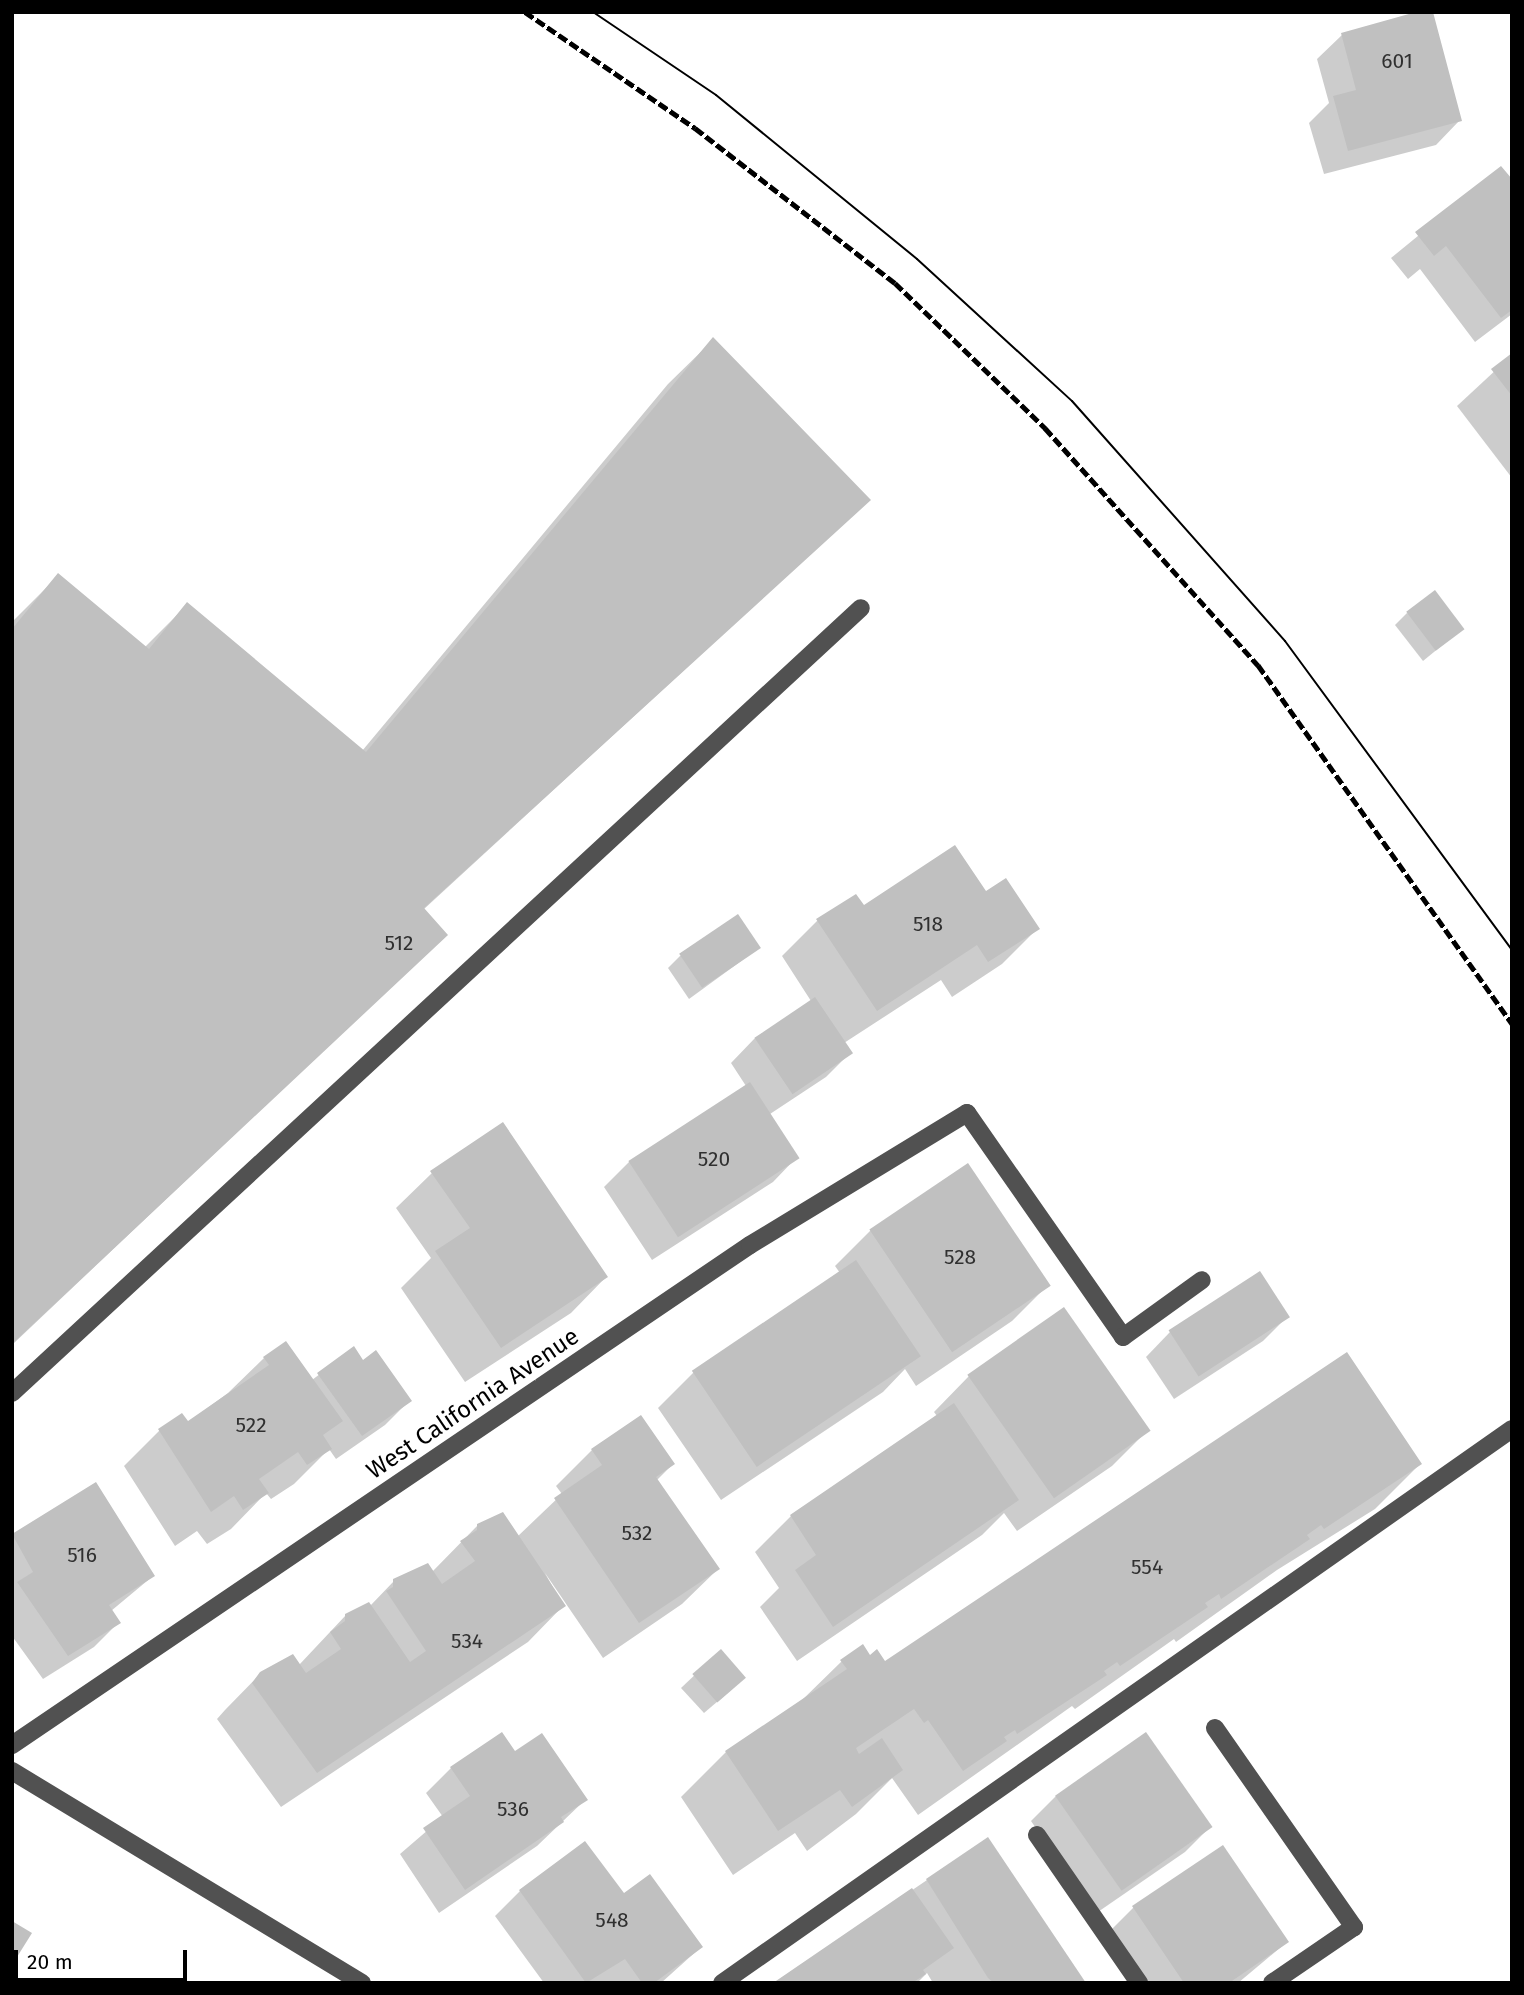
<!DOCTYPE html>
<style>
body{margin:0}
#map{position:relative;width:1524px;height:1995px;overflow:hidden;background:#fff;font-family:"Fira Sans",sans-serif}
div>[style]{position:absolute}
[style*='--x']{left:calc(var(--x)*1px);top:calc(var(--y)*1px);width:calc(var(--w)*1px);rotate:calc(var(--a)*1deg)}
.shadow>*{inset:0;background:#0003}
.building>*{inset:0;background:#c0c0c0;transform-origin:0 0}
.minor>*{height:18px;margin:-9px;padding:0 9px;transform-origin:9px;border-radius:9px;background:#515151}
.tram>*{height:2px;margin:-1px;padding:0 1px;transform-origin:1px;border-radius:1px;background:#000}
.rail>*{height:5px;margin-top:-2.5px;transform-origin:0;background:repeating-linear-gradient(90deg,#000 0 10px,transparent 0 13.5px)}
span{translate:-50% -50%;white-space:nowrap;text-align:center;line-height:1.15;-webkit-text-stroke:6px #fff;paint-order:stroke}
.number-label{font-size:21px;color:#303030}
.number-label span{-webkit-text-stroke-width:0}
.street-label{font-size:24px;color:#000}
.frame{position:absolute;inset:0;border:14px solid #000;pointer-events:none}
.scale{position:absolute;left:14px;top:1950px;width:173px;height:32px;box-sizing:border-box;border:4px solid #000;border-top:0;padding-left:9px;font-size:21px;line-height:24px;white-space:nowrap;color:#000;-webkit-text-stroke:5px #fff;paint-order:stroke}
</style>
<div id="map">
<div class="shadow">
<div style="clip-path:polygon(1342px 35px,1460px 120px,1436px 145px,1324px 174px,1309px 123px,1329px 103px,1317px 59px)"></div>
<div style="clip-path:polygon(1501px 168px,1512px 184px,1512px 314px,1475px 342px,1420px 269px,1408px 279px,1391px 258px)"></div>
<div style="clip-path:polygon(713px 340px,869px 500px,423px 910px,445px 935px,12px 1345px,12px 622px,58px 576px,144px 648px,187px 605px,362px 751px,668px 384px)"></div>
<div style="clip-path:polygon(1512px 355px,1512px 478px,1457px 406px)"></div>
<div style="clip-path:polygon(1407px 613px,1462px 629px,1423px 661px,1395px 625px)"></div>
<div style="clip-path:polygon(863px 907px,1038px 928px,1002px 964px,952px 997px,941px 980px,844px 1043px,850px 1053px,826px 1077px,770px 1114px,797px 1157px,773px 1182px,652px 1260px,604px 1187px,629px 1162px,746px 1086px,731px 1063px,755px 1038px,811px 1001px,782px 956px,817px 921px)"></div>
<div style="clip-path:polygon(759px 948px,689px 999px,668px 968px,680px 956px)"></div>
<div style="clip-path:polygon(432px 1173px,606px 1277px,571px 1313px,465px 1382px,401px 1288px,431px 1258px,396px 1208px)"></div>
<div style="clip-path:polygon(871px 1230px,1048px 1285px,1012px 1321px,916px 1386px,905px 1369px,883px 1392px,721px 1500px,658px 1408px,694px 1372px,840px 1273px,835px 1266px)"></div>
<div style="clip-path:polygon(1288px 1316px,1263px 1341px,1174px 1399px,1146px 1357px,1170px 1332px)"></div>
<div style="clip-path:polygon(353px 1349px,363px 1362px,409px 1401px,385px 1425px,336px 1459px,329px 1449px,294px 1484px,271px 1499px,266px 1493px,231px 1529px,207px 1544px,197px 1531px,175px 1546px,124px 1466px,160px 1430px,187px 1423px,228px 1393px,264px 1358px,312px 1380px)"></div>
<div style="clip-path:polygon(969px 1376px,1147px 1431px,1112px 1466px,1017px 1531px,1004px 1513px,982px 1535px,797px 1661px,760px 1607px,779px 1588px,755px 1552px,791px 1516px,937px 1416px,934px 1412px)"></div>
<div style="clip-path:polygon(592px 1450px,673px 1464px,657px 1480px,718px 1569px,682px 1604px,603px 1658px,545px 1573px,563px 1606px,528px 1642px,281px 1807px,217px 1719px,225px 1710px,261px 1673px,299px 1665px,346px 1615px,370px 1606px,394px 1581px,432px 1572px,478px 1525px,517px 1537px,562px 1494px,556px 1486px)"></div>
<div style="clip-path:polygon(1420px 1464px,1375px 1509px,1277px 1570px,1176px 1642px,1174px 1639px,1075px 1709px,1072px 1706px,918px 1815px,892px 1778px,856px 1814px,807px 1851px,795px 1833px,733px 1875px,681px 1797px,726px 1752px,799px 1703px,842px 1661px,869px 1657px,885px 1664px)"></div>
<div style="clip-path:polygon(95px 1484px,153px 1576px,111px 1611px,118px 1623px,94px 1647px,43px 1679px,12px 1636px,12px 1536px)"></div>
<div style="clip-path:polygon(720px 1651px,731px 1690px,704px 1713px,681px 1688px)"></div>
<div style="clip-path:polygon(502px 1734px,515px 1753px,585px 1800px,537px 1846px,439px 1913px,400px 1854px,443px 1817px,426px 1793px,451px 1768px)"></div>
<div style="clip-path:polygon(1056px 1796px,1209px 1828px,1185px 1852px,1095px 1914px,1031px 1821px)"></div>
<div style="clip-path:polygon(585px 1844px,624px 1895px,701px 1947px,661px 1983px,544px 1983px,495px 1916px,520px 1891px)"></div>
<div style="clip-path:polygon(927px 1880px,1084px 1983px,933px 1983px,927px 1973px,917px 1983px,776px 1983px)"></div>
<div style="clip-path:polygon(1134px 1907px,1287px 1942px,1238px 1983px,1143px 1983px,1109px 1932px)"></div>
</div>
<div class="building">
<div style="clip-path:polygon(1416px 12px,1433px 12px,1462px 121px,1348px 151px,1333px 96px,1356px 90px,1341px 33px)"></div>
<div style="clip-path:polygon(1501px 166px,1512px 179px,1512px 310px,1501px 318px,1446px 246px,1434px 256px,1415px 232px)"></div>
<div style="clip-path:polygon(713px 337px,871px 500px,424px 908px,448px 935px,12px 1344px,12px 629px,58px 573px,149px 649px,187px 602px,366px 752px)"></div>
<div style="clip-path:polygon(1512px 353px,1512px 396px,1491px 369px)"></div>
<div style="left:1435px;top:590px;width:49px;height:36px;rotate:53deg"></div>
<div style="clip-path:polygon(955px 845px,986px 891px,1006px 878px,1040px 929px,988px 962px,977px 945px,877px 1011px,816px 919px,856px 894px,864px 905px)"></div>
<div style="left:738px;top:914px;width:41px;height:71px;rotate:56deg"></div>
<div style="left:815px;top:997px;width:68px;height:73px;rotate:56deg"></div>
<div style="left:750px;top:1082px;width:91px;height:145px;rotate:57deg"></div>
<div style="clip-path:polygon(503px 1122px,608px 1277px,501px 1348px,435px 1251px,470px 1228px,430px 1171px)"></div>
<div style="left:968px;top:1163px;width:148px;height:119px;rotate:56deg"></div>
<div style="left:856px;top:1260px;width:116px;height:198px;rotate:56deg"></div>
<div style="left:1260px;top:1271px;width:55px;height:109px;rotate:57deg"></div>
<div style="left:1064px;top:1307px;width:151px;height:118px;rotate:55deg"></div>
<div style="clip-path:polygon(286px 1341px,343px 1421px,323px 1435px,332px 1449px,307px 1465px,298px 1452px,259px 1479px,269px 1493px,243px 1510px,234px 1496px,211px 1512px,158px 1429px,182px 1413px,188px 1421px,269px 1365px,263px 1357px)"></div>
<div style="clip-path:polygon(354px 1346px,363px 1360px,376px 1350px,412px 1401px,362px 1436px,317px 1373px)"></div>
<div style="clip-path:polygon(1347px 1352px,1422px 1464px,1324px 1529px,1321px 1525px,1307px 1535px,1310px 1539px,1221px 1599px,1219px 1594px,1205px 1603px,1208px 1607px,1120px 1666px,1117px 1662px,1104px 1671px,1107px 1675px,1017px 1734px,1015px 1730px,1004px 1737px,1007px 1741px,963px 1771px,928px 1720px,924px 1723px,914px 1709px,856px 1748px,859px 1754px,882px 1738px,903px 1770px,852px 1807px,840px 1790px,778px 1831px,725px 1751px,847px 1669px,840px 1660px,863px 1644px,870px 1655px,877px 1649px,885px 1661px)"></div>
<div style="clip-path:polygon(954px 1403px,1019px 1500px,833px 1627px,795px 1570px,816px 1555px,790px 1515px)"></div>
<div style="clip-path:polygon(641px 1415px,675px 1464px,656px 1477px,720px 1569px,639px 1623px,554px 1498px,602px 1465px,591px 1449px)"></div>
<div style="clip-path:polygon(96px 1482px,155px 1576px,109px 1605px,121px 1623px,68px 1656px,17px 1582px,33px 1572px,12px 1534px)"></div>
<div style="clip-path:polygon(503px 1512px,566px 1606px,317px 1773px,252px 1683px,260px 1672px,293px 1654px,306px 1673px,341px 1649px,330px 1632px,345px 1621px,345px 1614px,369px 1602px,410px 1662px,426px 1651px,386px 1591px,393px 1587px,393px 1579px,428px 1563px,442px 1584px,475px 1561px,460px 1541px,477px 1530px,477px 1524px)"></div>
<div style="left:721px;top:1649px;width:38px;height:38px;rotate:49deg"></div>
<div style="clip-path:polygon(502px 1732px,515px 1751px,542px 1733px,588px 1800px,561px 1817px,564px 1822px,465px 1890px,423px 1828px,470px 1796px,450px 1767px)"></div>
<div style="left:1146px;top:1732px;width:116px;height:111px;rotate:55deg"></div>
<div style="clip-path:polygon(988px 1837px,1086px 1983px,994px 1983px,988px 1978px,926px 1879px)"></div>
<div style="clip-path:polygon(585px 1841px,624px 1893px,650px 1874px,703px 1947px,654px 1983px,642px 1983px,625px 1959px,586px 1983px,519px 1890px)"></div>
<div style="clip-path:polygon(1223px 1845px,1289px 1942px,1229px 1983px,1184px 1983px,1132px 1906px)"></div>
<div style="clip-path:polygon(912px 1888px,954px 1948px,923px 1970px,926px 1974px,912px 1983px,773px 1983px)"></div>
<div style="clip-path:polygon(12px 1921px,32px 1933px,12px 1965px)"></div>
</div>
<div class="minor">
<div style="--x:12;--y:1393;--w:1156;--a:-42.76"></div>
<div style="--x:1215;--y:1728;--w:243;--a:55.1"></div>
<div style="--x:1354;--y:1927;--w:99;--a:145.7"></div>
<div style="--x:12;--y:1745;--w:891;--a:-34.12"></div>
<div style="--x:750;--y:1245;--w:254;--a:-31.3"></div>
<div style="--x:967;--y:1113;--w:273;--a:55.1"></div>
<div style="--x:1123;--y:1337;--w:97;--a:-35.8"></div>
<div style="--x:12;--y:1771;--w:409;--a:31.2"></div>
<div style="--x:1037;--y:1835;--w:180;--a:55.4"></div>
<div style="--x:722;--y:1983;--w:965;--a:-35.04"></div>
</div>
<div class="tram">
<div style="--x:593;--y:12;--w:148;--a:34"></div>
<div style="--x:716;--y:95;--w:259;--a:39.2"></div>
<div style="--x:917;--y:259;--w:210;--a:42.5"></div>
<div style="--x:1072;--y:401;--w:321;--a:48.4"></div>
<div style="--x:1285;--y:641;--w:383;--a:53.7"></div>
</div>
<div class="rail">
<div style="--x:525;--y:12;--w:206;--a:34.3"></div>
<div style="--x:695;--y:128;--w:253;--a:37.8"></div>
<div style="--x:895;--y:283;--w:209;--a:44"></div>
<div style="--x:1045;--y:428;--w:319;--a:48.1"></div>
<div style="--x:1258;--y:665;--w:440;--a:54.7"></div>
</div>
<div class="number-label">
<span style="left:1397px;top:61px">601</span>
<span style="left:928px;top:924px">518</span>
<span style="left:399px;top:943px">512</span>
<span style="left:714px;top:1159px">520</span>
<span style="left:960px;top:1257px">528</span>
<span style="left:251px;top:1425px">522</span>
<span style="left:637px;top:1533px">532</span>
<span style="left:82px;top:1555px">516</span>
<span style="left:1147px;top:1567px">554</span>
<span style="left:467px;top:1641px">534</span>
<span style="left:513px;top:1809px">536</span>
<span style="left:612px;top:1920px">548</span>
</div>
<div class="street-label">
<span style="left:473px;top:1404px;rotate:-34deg">West California Avenue</span>
</div>
<div class="frame"></div>
<div class="scale">20 m</div>
</div>
